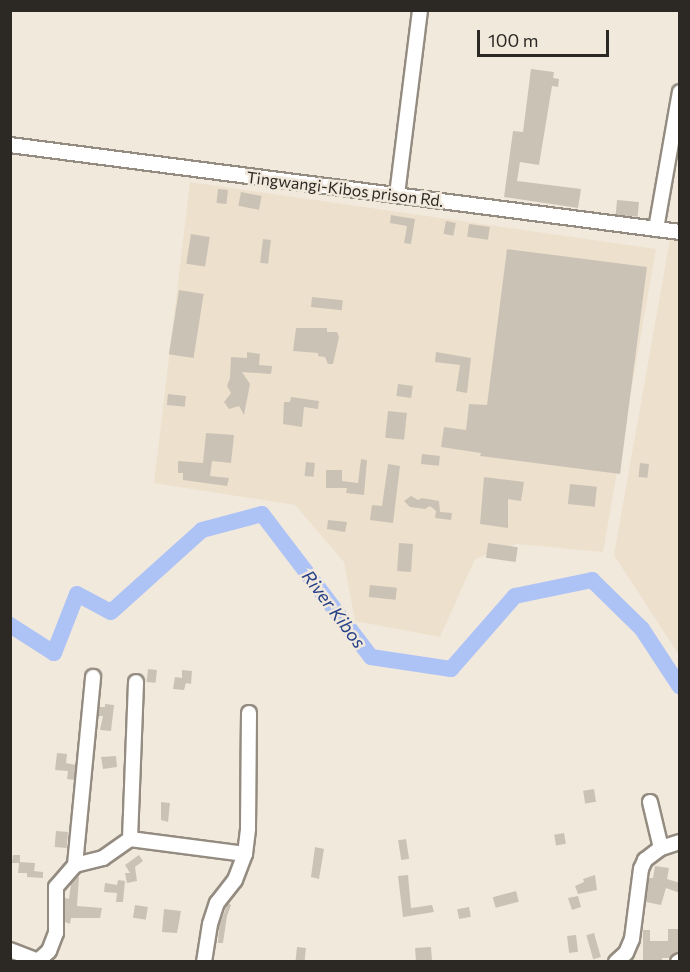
<!DOCTYPE html>
<style>
body{margin:0}
#map{position:relative;width:690px;height:972px;overflow:hidden;background:#f2e9dd;font-family:Commissioner,sans-serif}
div>[style]{position:absolute}
[style*='--x']{left:calc(var(--x)*1px);top:calc(var(--y)*1px);width:calc(var(--w)*1px);rotate:calc(var(--a)*1deg)}
.built>*{inset:0;background:#ede0cd}
.river>*{height:16px;margin:-8px;padding:0 8px;transform-origin:8px;border-radius:8px;background:#adc3f6}
.building>*{inset:0;background:#cbc2b6;transform-origin:0 0}
.roads{filter:drop-shadow(2px 0 #948c81) drop-shadow(-2px 0 #948c81) drop-shadow(0 2px #948c81) drop-shadow(0 -2px #948c81)}
.minor>*{height:14px;margin:-7px;padding:0 7px;transform-origin:7px;border-radius:7px;background:#fff}
span{translate:-50% -50%;white-space:nowrap;text-align:center;line-height:1.15;-webkit-text-stroke:5px #f2e9dd;paint-order:stroke}
.street-label{font-size:16px;color:#2c2924}
.water-label{font-size:18px;color:#254088;font-style:italic}
.frame{position:absolute;inset:0;border:12px solid #2c2924;pointer-events:none}
.scale{position:absolute;left:477px;top:30px;width:132px;height:27px;box-sizing:border-box;border:3px solid #2c2924;border-top:0;padding-left:8px;font-size:18px;line-height:21px;white-space:nowrap;color:#2c2924;-webkit-text-stroke:4px #f2e9dd;paint-order:stroke}
</style>
<div id="map">
<div class="built">
<div style="clip-path:polygon(190px 182px,656px 249px,603px 552px,516px 544px,475px 559px,440px 637px,355px 621px,344px 562px,295px 505px,154px 483px)"></div>
<div style="clip-path:polygon(670px 239px,679px 240px,679px 655px,614px 555px)"></div>
</div>
<div class="river">
<div style="--x:10;--y:625;--w:52;--a:32.5"></div>
<div style="--x:54;--y:653;--w:63;--a:-68.7"></div>
<div style="--x:77;--y:594;--w:38;--a:28"></div>
<div style="--x:111;--y:612;--w:122;--a:-42"></div>
<div style="--x:202;--y:530;--w:62;--a:-14.9"></div>
<div style="--x:262;--y:514;--w:180;--a:52.7"></div>
<div style="--x:371;--y:657;--w:81;--a:8.5"></div>
<div style="--x:451;--y:669;--w:97;--a:-48.8"></div>
<div style="--x:515;--y:596;--w:79;--a:-11.7"></div>
<div style="--x:592;--y:580;--w:70;--a:44.4"></div>
<div style="--x:642;--y:629;--w:69;--a:56.8"></div>
</div>
<div class="building">
<div style="clip-path:polygon(531px 69px,554px 72px,553px 78px,559px 79px,558px 87px,552px 86px,539px 165px,520px 162px,517px 181px,581px 189px,578px 208px,504px 197px,513px 131px,523px 132px)"></div>
<div style="left:218px;top:189px;width:10px;height:14px;rotate:6deg"></div>
<div style="left:241px;top:192px;width:21px;height:14px;rotate:11deg"></div>
<div style="left:617px;top:200px;width:22px;height:15px;rotate:5deg"></div>
<div style="clip-path:polygon(391px 215px,415px 219px,411px 244px,404px 243px,407px 226px,390px 223px)"></div>
<div style="left:446px;top:221px;width:10px;height:13px;rotate:11deg"></div>
<div style="left:469px;top:224px;width:21px;height:13px;rotate:8deg"></div>
<div style="left:191px;top:234px;width:19px;height:30px;rotate:9deg"></div>
<div style="left:263px;top:239px;width:8px;height:24px;rotate:7deg"></div>
<div style="clip-path:polygon(507px 249px,647px 267px,620px 474px,480px 456px,481px 453px,441px 447px,444px 427px,466px 430px,469px 404px,487px 405px)"></div>
<div style="left:179px;top:290px;width:25px;height:65px;rotate:9deg"></div>
<div style="left:312px;top:297px;width:31px;height:10px;rotate:6deg"></div>
<div style="clip-path:polygon(296px 328px,327px 328px,327px 332px,337px 332px,339px 337px,333px 364px,328px 364px,325px 357px,318px 356px,318px 353px,293px 351px)"></div>
<div style="clip-path:polygon(247px 352px,260px 354px,259px 365px,272px 366px,271px 374px,242px 372px,250px 384px,244px 415px,239px 406px,229px 409px,224px 402px,231px 393px,227px 386px,230px 378px,231px 357px,247px 358px)"></div>
<div style="clip-path:polygon(436px 352px,471px 358px,467px 393px,456px 391px,460px 365px,435px 362px)"></div>
<div style="left:398px;top:384px;width:15px;height:12px;rotate:8deg"></div>
<div style="left:168px;top:394px;width:18px;height:11px;rotate:6deg"></div>
<div style="clip-path:polygon(291px 397px,319px 401px,318px 409px,304px 407px,302px 427px,283px 424px,284px 402px,290px 402px)"></div>
<div style="left:388px;top:411px;width:19px;height:27px;rotate:6deg"></div>
<div style="clip-path:polygon(206px 433px,234px 435px,231px 463px,212px 461px,210px 476px,229px 478px,227px 486px,183px 480px,183px 473px,178px 473px,178px 461px,203px 463px)"></div>
<div style="left:422px;top:454px;width:18px;height:10px;rotate:6deg"></div>
<div style="clip-path:polygon(361px 459px,367px 460px,364px 495px,346px 493px,347px 488px,326px 488px,326px 470px,342px 470px,342px 481px,358px 483px)"></div>
<div style="left:306px;top:462px;width:9px;height:14px;rotate:6deg"></div>
<div style="left:640px;top:463px;width:9px;height:14px;rotate:6deg"></div>
<div style="clip-path:polygon(388px 464px,400px 466px,393px 523px,370px 520px,372px 505px,382px 506px)"></div>
<div style="clip-path:polygon(484px 477px,524px 482px,521px 501px,508px 499px,508px 528px,480px 524px)"></div>
<div style="left:570px;top:484px;width:27px;height:20px;rotate:6deg"></div>
<div style="clip-path:polygon(411px 496px,418px 500px,422px 498px,439px 501px,440px 512px,452px 513px,451px 520px,435px 518px,436px 511px,430px 506px,425px 509px,410px 507px,404px 501px)"></div>
<div style="clip-path:polygon(328px 520px,347px 522px,345px 532px,327px 529px)"></div>
<div style="left:399px;top:543px;width:14px;height:28px;rotate:4deg"></div>
<div style="left:488px;top:543px;width:30px;height:15px;rotate:8deg"></div>
<div style="left:370px;top:585px;width:27px;height:12px;rotate:6deg"></div>
<div style="left:148px;top:669px;width:9px;height:13px;rotate:6deg"></div>
<div style="clip-path:polygon(182px 670px,192px 671px,191px 684px,186px 683px,184px 690px,173px 689px,175px 677px,182px 678px)"></div>
<div style="clip-path:polygon(105px 704px,114px 705px,111px 731px,100px 730px,103px 716px,98px 716px,99px 707px,105px 707px)"></div>
<div style="clip-path:polygon(57px 753px,67px 754px,66px 763px,76px 765px,74px 780px,67px 779px,68px 771px,55px 770px)"></div>
<div style="clip-path:polygon(116px 756px,117px 767px,103px 769px,101px 757px)"></div>
<div style="left:594px;top:789px;width:13px;height:11px;rotate:81deg"></div>
<div style="clip-path:polygon(161px 802px,170px 803px,168px 822px,161px 820px)"></div>
<div style="left:56px;top:831px;width:12px;height:16px;rotate:5deg"></div>
<div style="left:564px;top:833px;width:11px;height:10px;rotate:80deg"></div>
<div style="left:406px;top:839px;width:20px;height:8px;rotate:81deg"></div>
<div style="clip-path:polygon(315px 847px,324px 849px,319px 879px,311px 877px)"></div>
<div style="clip-path:polygon(13px 855px,20px 855px,20px 862px,35px 863px,34px 871px,43px 872px,43px 878px,27px 877px,27px 873px,18px 873px,19px 863px,12px 863px)"></div>
<div style="clip-path:polygon(139px 855px,143px 861px,135px 867px,137px 881px,127px 883px,125px 873px,130px 873px,125px 865px)"></div>
<div style="clip-path:polygon(655px 866px,669px 868px,667px 879px,680px 883px,680px 893px,666px 888px,661px 905px,646px 902px,649px 878px,653px 878px)"></div>
<div style="clip-path:polygon(408px 875px,411px 908px,432px 905px,434px 912px,403px 917px,398px 876px)"></div>
<div style="clip-path:polygon(595px 875px,597px 890px,578px 894px,575px 886px,584px 882px,583px 879px)"></div>
<div style="clip-path:polygon(76px 877px,79px 877px,77px 906px,102px 908px,100px 918px,71px 918px,70px 924px,65px 922px,65px 898px,69px 899px,71px 884px)"></div>
<div style="clip-path:polygon(118px 880px,125px 881px,123px 902px,116px 902px,117px 893px,104px 892px,105px 883px,117px 885px)"></div>
<div style="left:516px;top:891px;width:11px;height:24px;rotate:75deg"></div>
<div style="clip-path:polygon(578px 896px,581px 907px,572px 910px,568px 898px)"></div>
<div style="clip-path:polygon(228px 903px,231px 905px,227px 916px,223px 943px,218px 943px,219px 926px)"></div>
<div style="left:135px;top:905px;width:13px;height:13px;rotate:9deg"></div>
<div style="left:469px;top:907px;width:10px;height:12px;rotate:79deg"></div>
<div style="clip-path:polygon(164px 909px,181px 911px,177px 933px,162px 932px)"></div>
<div style="clip-path:polygon(668px 929px,680px 929px,680px 952px,670px 958px,662px 958px,662px 962px,643px 962px,643px 930px,650px 930px,650px 941px,668px 941px)"></div>
<div style="left:594px;top:933px;width:25px;height:8px;rotate:74deg"></div>
<div style="left:576px;top:935px;width:17px;height:9px;rotate:83deg"></div>
<div style="left:297px;top:947px;width:9px;height:14px;rotate:6deg"></div>
<div style="left:431px;top:947px;width:13px;height:16px;rotate:86deg"></div>
</div>
<div class="roads">
<div class="minor">
<div style="--x:10;--y:145;--w:676;--a:7.4"></div>
<div style="--x:397;--y:195;--w:186;--a:-82.9"></div>
<div style="--x:656;--y:229;--w:139;--a:-80.1"></div>
<div style="--x:650;--y:802;--w:47;--a:76.6"></div>
<div style="--x:130;--y:839;--w:157;--a:-87.8"></div>
<div style="--x:75;--y:865;--w:29;--a:-14"></div>
<div style="--x:103;--y:858;--w:33;--a:-35"></div>
<div style="--x:130;--y:839;--w:116;--a:7.4"></div>
<div style="--x:10;--y:950;--w:34;--a:21"></div>
<div style="--x:39;--y:960;--w:13;--a:-42"></div>
<div style="--x:49;--y:951;--w:19;--a:-69"></div>
<div style="--x:56;--y:933;--w:46;--a:-90"></div>
<div style="--x:56;--y:887;--w:29;--a:-49"></div>
<div style="--x:75;--y:865;--w:189;--a:-84.5"></div>
<div style="--x:204;--y:962;--w:38;--a:-81"></div>
<div style="--x:210;--y:924;--w:22;--a:-72"></div>
<div style="--x:217;--y:903;--w:29;--a:-52"></div>
<div style="--x:235;--y:880;--w:28;--a:-69"></div>
<div style="--x:245;--y:854;--w:26;--a:-83"></div>
<div style="--x:248;--y:828;--w:115;--a:-89.5"></div>
<div style="--x:616;--y:962;--w:13;--a:-42"></div>
<div style="--x:626;--y:953;--w:15;--a:-67"></div>
<div style="--x:632;--y:939;--w:71;--a:-82.7"></div>
<div style="--x:641;--y:869;--w:10;--a:-66"></div>
<div style="--x:645;--y:860;--w:20;--a:-37"></div>
<div style="--x:661;--y:848;--w:20;--a:-18"></div>
<div style="--x:678;--y:962;--w:2;--a:-27"></div>
</div>
</div>
<div class="street-label">
<span style="left:345px;top:189px;rotate:7deg">Tingwangi-Kibos prison Rd.</span>
</div>
<div class="water-label">
<span style="left:334px;top:609px;rotate:53deg">River Kibos</span>
</div>
<div class="frame"></div>
<div class="scale">100 m</div>
</div>
